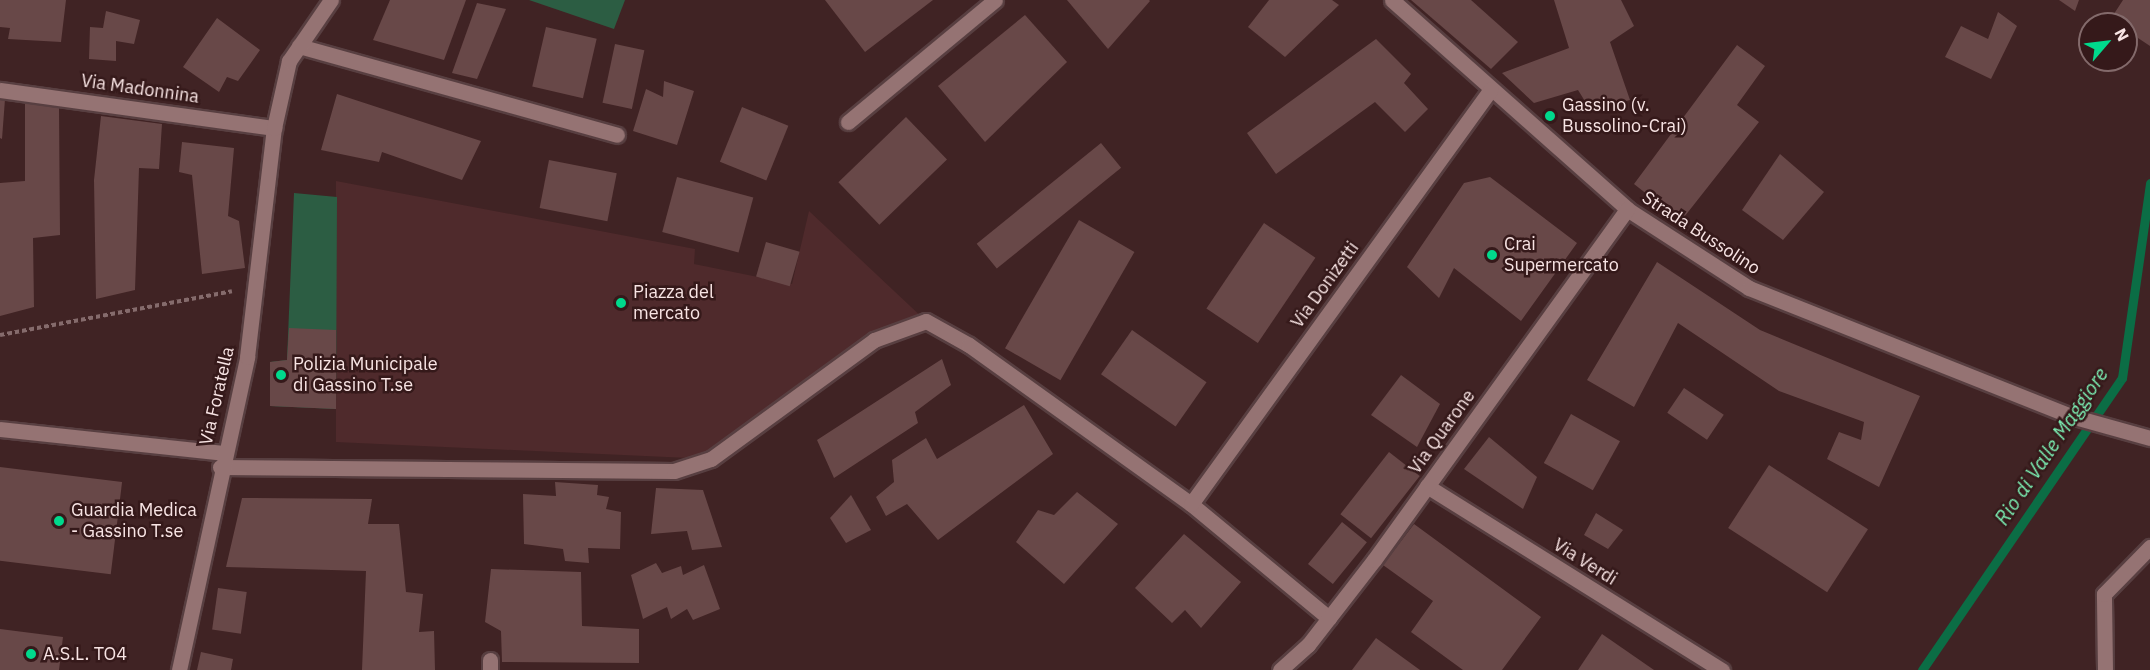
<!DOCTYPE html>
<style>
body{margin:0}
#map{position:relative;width:2150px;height:670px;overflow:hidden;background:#402324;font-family:"IBM Plex Sans",sans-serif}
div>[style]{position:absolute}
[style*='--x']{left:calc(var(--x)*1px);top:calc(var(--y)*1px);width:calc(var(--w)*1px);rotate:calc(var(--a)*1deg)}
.built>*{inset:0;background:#4f2a2c}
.green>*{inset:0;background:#2c5d43}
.stream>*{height:9px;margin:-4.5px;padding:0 4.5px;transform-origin:4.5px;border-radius:4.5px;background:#0b6d45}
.building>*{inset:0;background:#684848;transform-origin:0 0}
.path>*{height:4px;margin-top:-2px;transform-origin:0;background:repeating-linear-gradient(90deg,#856b6c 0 4.5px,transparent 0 7.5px)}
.roads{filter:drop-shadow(2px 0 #583f41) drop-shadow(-2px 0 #583f41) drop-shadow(0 2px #583f41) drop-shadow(0 -2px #583f41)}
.minor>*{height:15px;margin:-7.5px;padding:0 7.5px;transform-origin:7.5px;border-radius:7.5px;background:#957373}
.dots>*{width:16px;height:16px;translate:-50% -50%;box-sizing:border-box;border:3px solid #35191a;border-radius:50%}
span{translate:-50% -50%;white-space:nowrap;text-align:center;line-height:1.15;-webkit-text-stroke:5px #35191a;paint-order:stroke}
.street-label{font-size:18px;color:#f8e4e4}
.poi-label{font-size:18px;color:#f8e4e4}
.left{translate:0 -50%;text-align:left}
.water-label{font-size:20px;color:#7bedb2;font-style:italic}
.north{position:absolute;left:2078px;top:12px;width:60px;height:60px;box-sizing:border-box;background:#35191a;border:2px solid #836a6b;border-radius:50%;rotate:62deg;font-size:16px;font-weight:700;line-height:24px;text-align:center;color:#f8e4e4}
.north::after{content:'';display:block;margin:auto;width:21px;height:27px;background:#00d98c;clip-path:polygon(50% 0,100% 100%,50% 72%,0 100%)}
</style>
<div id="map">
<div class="built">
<div style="clip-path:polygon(336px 181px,695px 249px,694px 264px,792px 284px,809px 211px,926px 321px,874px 340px,711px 459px,336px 442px)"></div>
</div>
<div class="green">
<div style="clip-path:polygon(529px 0,625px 0,614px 29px)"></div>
<div style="clip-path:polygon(294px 193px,337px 197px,336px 409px,270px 406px,270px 362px,287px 360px)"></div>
</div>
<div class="stream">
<div style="--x:1922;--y:670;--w:354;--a:-55.6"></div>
<div style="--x:2122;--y:378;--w:197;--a:-81.8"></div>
</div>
<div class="building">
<div style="clip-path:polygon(0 0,66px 0,61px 42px,8px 39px,10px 28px,0 27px)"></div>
<div style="clip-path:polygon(390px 0,466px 0,444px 60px,373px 40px)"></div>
<div style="clip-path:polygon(825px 0,933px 0,865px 52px)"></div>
<div style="clip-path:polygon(1067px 0,1149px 0,1150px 1px,1108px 49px)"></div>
<div style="clip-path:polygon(1269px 0,1332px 0,1339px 5px,1285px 57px,1248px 27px)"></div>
<div style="clip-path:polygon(1411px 0,1471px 0,1518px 42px,1491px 69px)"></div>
<div style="clip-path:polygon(1554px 0,1621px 0,1634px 26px,1610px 42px,1630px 100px,1591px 111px,1578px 90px,1534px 103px,1502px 73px,1569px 48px)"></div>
<div style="clip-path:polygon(2059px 0,2079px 0,2075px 11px)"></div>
<div style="clip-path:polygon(2123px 0,2150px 0,2150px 46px,2126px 30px,2126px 24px,2110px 20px)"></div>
<div style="clip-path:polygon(477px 3px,506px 9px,477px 79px,452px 73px)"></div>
<div style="clip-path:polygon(106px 11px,140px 20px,134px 44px,116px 41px,116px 61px,89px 59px,90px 27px,103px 28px)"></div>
<div style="clip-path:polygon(1998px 12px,2017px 26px,1991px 79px,1945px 57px,1961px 26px,1988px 39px)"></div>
<div style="clip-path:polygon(1025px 15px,1067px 62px,985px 142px,938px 86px)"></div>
<div style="clip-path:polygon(217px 18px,260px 50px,238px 81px,227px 77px,219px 92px,183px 67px)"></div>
<div style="left:546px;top:27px;width:52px;height:61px;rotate:13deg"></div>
<div style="clip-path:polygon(1376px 39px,1411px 74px,1404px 83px,1428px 109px,1405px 132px,1375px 102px,1276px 174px,1247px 133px)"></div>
<div style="left:615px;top:44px;width:30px;height:60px;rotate:12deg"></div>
<div style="clip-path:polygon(1737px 45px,1765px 66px,1737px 105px,1759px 122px,1681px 221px,1634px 184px)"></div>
<div style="clip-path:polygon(664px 81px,694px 91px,677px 145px,633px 131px,646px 89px,663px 97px)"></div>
<div style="clip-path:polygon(337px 94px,481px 141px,462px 180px,382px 152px,379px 162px,321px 150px)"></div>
<div style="clip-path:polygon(0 98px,5px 99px,2px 139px,0 138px)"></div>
<div style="clip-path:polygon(25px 102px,59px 108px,60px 235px,33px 238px,34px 307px,0 316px,0 183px,25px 181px)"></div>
<div style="left:742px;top:107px;width:50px;height:59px;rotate:22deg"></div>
<div style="clip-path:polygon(101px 116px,162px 124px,159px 169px,139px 168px,135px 290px,96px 299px,94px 180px)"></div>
<div style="left:906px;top:117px;width:59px;height:94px;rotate:46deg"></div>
<div style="clip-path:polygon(182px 142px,234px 148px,228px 216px,239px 221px,245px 268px,202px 274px,192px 175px,179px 172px)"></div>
<div style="left:1101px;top:143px;width:32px;height:160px;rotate:51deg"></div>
<div style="clip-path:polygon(1780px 154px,1824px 192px,1783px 240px,1742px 210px)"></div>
<div style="left:549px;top:160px;width:69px;height:49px;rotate:11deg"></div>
<div style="left:677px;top:177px;width:79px;height:57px;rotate:15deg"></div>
<div style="clip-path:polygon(1490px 177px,1577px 243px,1521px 321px,1454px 268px,1439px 298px,1407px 267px,1464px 183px)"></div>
<div style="left:1079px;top:220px;width:64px;height:148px;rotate:30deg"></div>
<div style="left:1264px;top:223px;width:62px;height:103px;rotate:34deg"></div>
<div style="left:766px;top:242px;width:35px;height:36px;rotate:16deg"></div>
<div style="clip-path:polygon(1657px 262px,1760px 330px,1920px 396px,1879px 487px,1827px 459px,1839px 432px,1861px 440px,1864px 422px,1779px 391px,1678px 323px,1634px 407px,1587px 380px)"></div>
<div style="clip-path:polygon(289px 328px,336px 330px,336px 409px,270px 406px,270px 362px,287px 360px)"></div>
<div style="left:1132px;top:330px;width:91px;height:54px;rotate:35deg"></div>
<div style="clip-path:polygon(942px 359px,951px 385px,915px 412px,918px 423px,834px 478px,817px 440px)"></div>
<div style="clip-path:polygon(1401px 375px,1440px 404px,1417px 447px,1371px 415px)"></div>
<div style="left:1684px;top:388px;width:48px;height:30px;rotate:34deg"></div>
<div style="clip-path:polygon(1024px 405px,1053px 454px,938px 540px,907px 504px,886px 516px,876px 497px,894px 482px,892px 460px,926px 438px,937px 459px)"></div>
<div style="left:1571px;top:414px;width:56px;height:56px;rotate:29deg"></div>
<div style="clip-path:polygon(1489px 437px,1537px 477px,1523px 509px,1464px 469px)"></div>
<div style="left:1389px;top:452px;width:39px;height:79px;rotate:38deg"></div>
<div style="left:1769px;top:465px;width:118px;height:75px;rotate:33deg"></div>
<div style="left:0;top:467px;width:123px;height:93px;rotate:7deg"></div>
<div style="clip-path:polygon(555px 482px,598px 485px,597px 495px,609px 497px,606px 509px,621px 512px,620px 549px,588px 548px,589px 563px,565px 561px,563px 549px,524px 544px,523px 494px,556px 496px)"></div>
<div style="clip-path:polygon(656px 488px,703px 490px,722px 547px,692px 550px,687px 531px,651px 534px)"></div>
<div style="clip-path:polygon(1077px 492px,1118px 524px,1064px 584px,1016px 542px,1038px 510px,1054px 515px)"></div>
<div style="clip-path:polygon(851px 495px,871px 530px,846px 543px,830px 518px)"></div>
<div style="clip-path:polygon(242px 498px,372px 499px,368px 524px,399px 524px,406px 592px,423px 594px,419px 632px,434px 631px,435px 670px,362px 670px,366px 571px,226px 567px)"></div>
<div style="clip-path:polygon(1596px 513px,1623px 530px,1608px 549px,1584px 535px)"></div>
<div style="left:1342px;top:522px;width:32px;height:54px;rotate:39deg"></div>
<div style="clip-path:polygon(1414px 524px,1541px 617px,1502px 670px,1463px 670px,1411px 632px,1433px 601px,1383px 565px)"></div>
<div style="clip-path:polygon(1184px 534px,1241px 582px,1201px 628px,1185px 610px,1172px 623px,1135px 588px)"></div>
<div style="clip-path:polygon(656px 563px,662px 573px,681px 566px,683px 575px,704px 565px,720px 609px,693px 620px,687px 609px,671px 619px,667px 607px,643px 619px,631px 575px)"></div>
<div style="clip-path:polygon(491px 569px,581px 572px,582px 626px,639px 629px,639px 663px,502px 662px,501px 631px,485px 622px)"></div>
<div style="left:218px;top:588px;width:29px;height:42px;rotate:8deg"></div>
<div style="clip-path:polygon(0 629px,63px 637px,59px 670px,0 670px)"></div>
<div style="clip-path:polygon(1602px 634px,1654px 670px,1578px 670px)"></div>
<div style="clip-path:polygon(1376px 638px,1420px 670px,1352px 670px)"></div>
<div style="clip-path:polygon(201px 652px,233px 659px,231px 670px,197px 670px)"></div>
</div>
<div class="path">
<div style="--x:0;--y:335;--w:236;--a:-10.7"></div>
</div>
<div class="roads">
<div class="minor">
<div style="--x:1392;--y:0;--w:314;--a:41.6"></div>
<div style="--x:1627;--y:209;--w:145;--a:32.9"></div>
<div style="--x:1749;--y:288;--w:347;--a:21.7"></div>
<div style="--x:2071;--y:416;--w:82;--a:15.6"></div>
<div style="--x:299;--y:46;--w:330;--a:15.6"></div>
<div style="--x:0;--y:90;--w:277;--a:7.9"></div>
<div style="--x:848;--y:122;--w:191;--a:-39.7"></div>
<div style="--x:0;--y:429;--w:224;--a:6.1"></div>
<div style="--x:220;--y:467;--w:454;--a:0.5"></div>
<div style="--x:674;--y:471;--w:39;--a:-18"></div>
<div style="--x:711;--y:459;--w:202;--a:-36.1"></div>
<div style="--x:874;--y:340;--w:55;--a:-20.1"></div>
<div style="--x:926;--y:321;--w:49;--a:29.2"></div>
<div style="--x:969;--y:345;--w:273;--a:35.6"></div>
<div style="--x:1191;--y:504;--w:179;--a:39.6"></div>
<div style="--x:1427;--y:486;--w:348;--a:32"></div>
<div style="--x:1191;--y:504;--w:512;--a:-54.14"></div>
<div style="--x:490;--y:660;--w:10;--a:90"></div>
<div style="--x:179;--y:670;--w:320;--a:-77.7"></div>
<div style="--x:247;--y:357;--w:231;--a:-83.3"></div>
<div style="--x:274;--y:128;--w:69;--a:-77.4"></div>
<div style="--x:289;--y:61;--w:74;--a:-55.5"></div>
<div style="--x:1280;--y:670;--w:38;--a:-42"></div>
<div style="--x:1308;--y:645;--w:108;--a:-52.2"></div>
<div style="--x:1374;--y:560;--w:433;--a:-54.2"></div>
<div style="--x:2105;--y:670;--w:76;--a:-90.8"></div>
<div style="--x:2104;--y:594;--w:66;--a:-45.6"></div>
</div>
</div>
<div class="dots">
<div style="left:1550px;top:116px;background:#00d98c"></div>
<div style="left:1492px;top:255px;background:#00d98c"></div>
<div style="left:621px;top:303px;background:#00d98c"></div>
<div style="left:281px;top:375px;background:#00d98c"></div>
<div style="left:59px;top:521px;background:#00d98c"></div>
<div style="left:31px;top:654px;background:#00d98c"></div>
</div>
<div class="street-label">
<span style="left:140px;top:89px;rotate:8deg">Via Madonnina</span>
<span style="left:1701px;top:233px;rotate:33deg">Strada Bussolino</span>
<span style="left:1325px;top:285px;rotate:-54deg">Via Donizetti</span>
<span style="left:217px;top:396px;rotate:-77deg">Via Foratella</span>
<span style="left:1442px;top:432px;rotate:-54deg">Via Quarone</span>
<span style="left:1585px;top:562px;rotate:32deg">Via Verdi</span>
</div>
<div class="poi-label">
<span class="left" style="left:1562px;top:116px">Gassino (v.<br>Bussolino-Crai)</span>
<span class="left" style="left:1504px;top:255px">Crai<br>Supermercato</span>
<span class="left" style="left:633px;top:303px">Piazza del<br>mercato</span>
<span class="left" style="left:293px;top:375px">Polizia Municipale<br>di Gassino T.se</span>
<span class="left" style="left:71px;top:521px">Guardia Medica<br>- Gassino T.se</span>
<span class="left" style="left:43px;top:654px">A.S.L. TO4</span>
</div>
<div class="water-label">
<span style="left:2051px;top:446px;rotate:-56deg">Rio di Valle Maggiore</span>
</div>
<div class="north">N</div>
</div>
